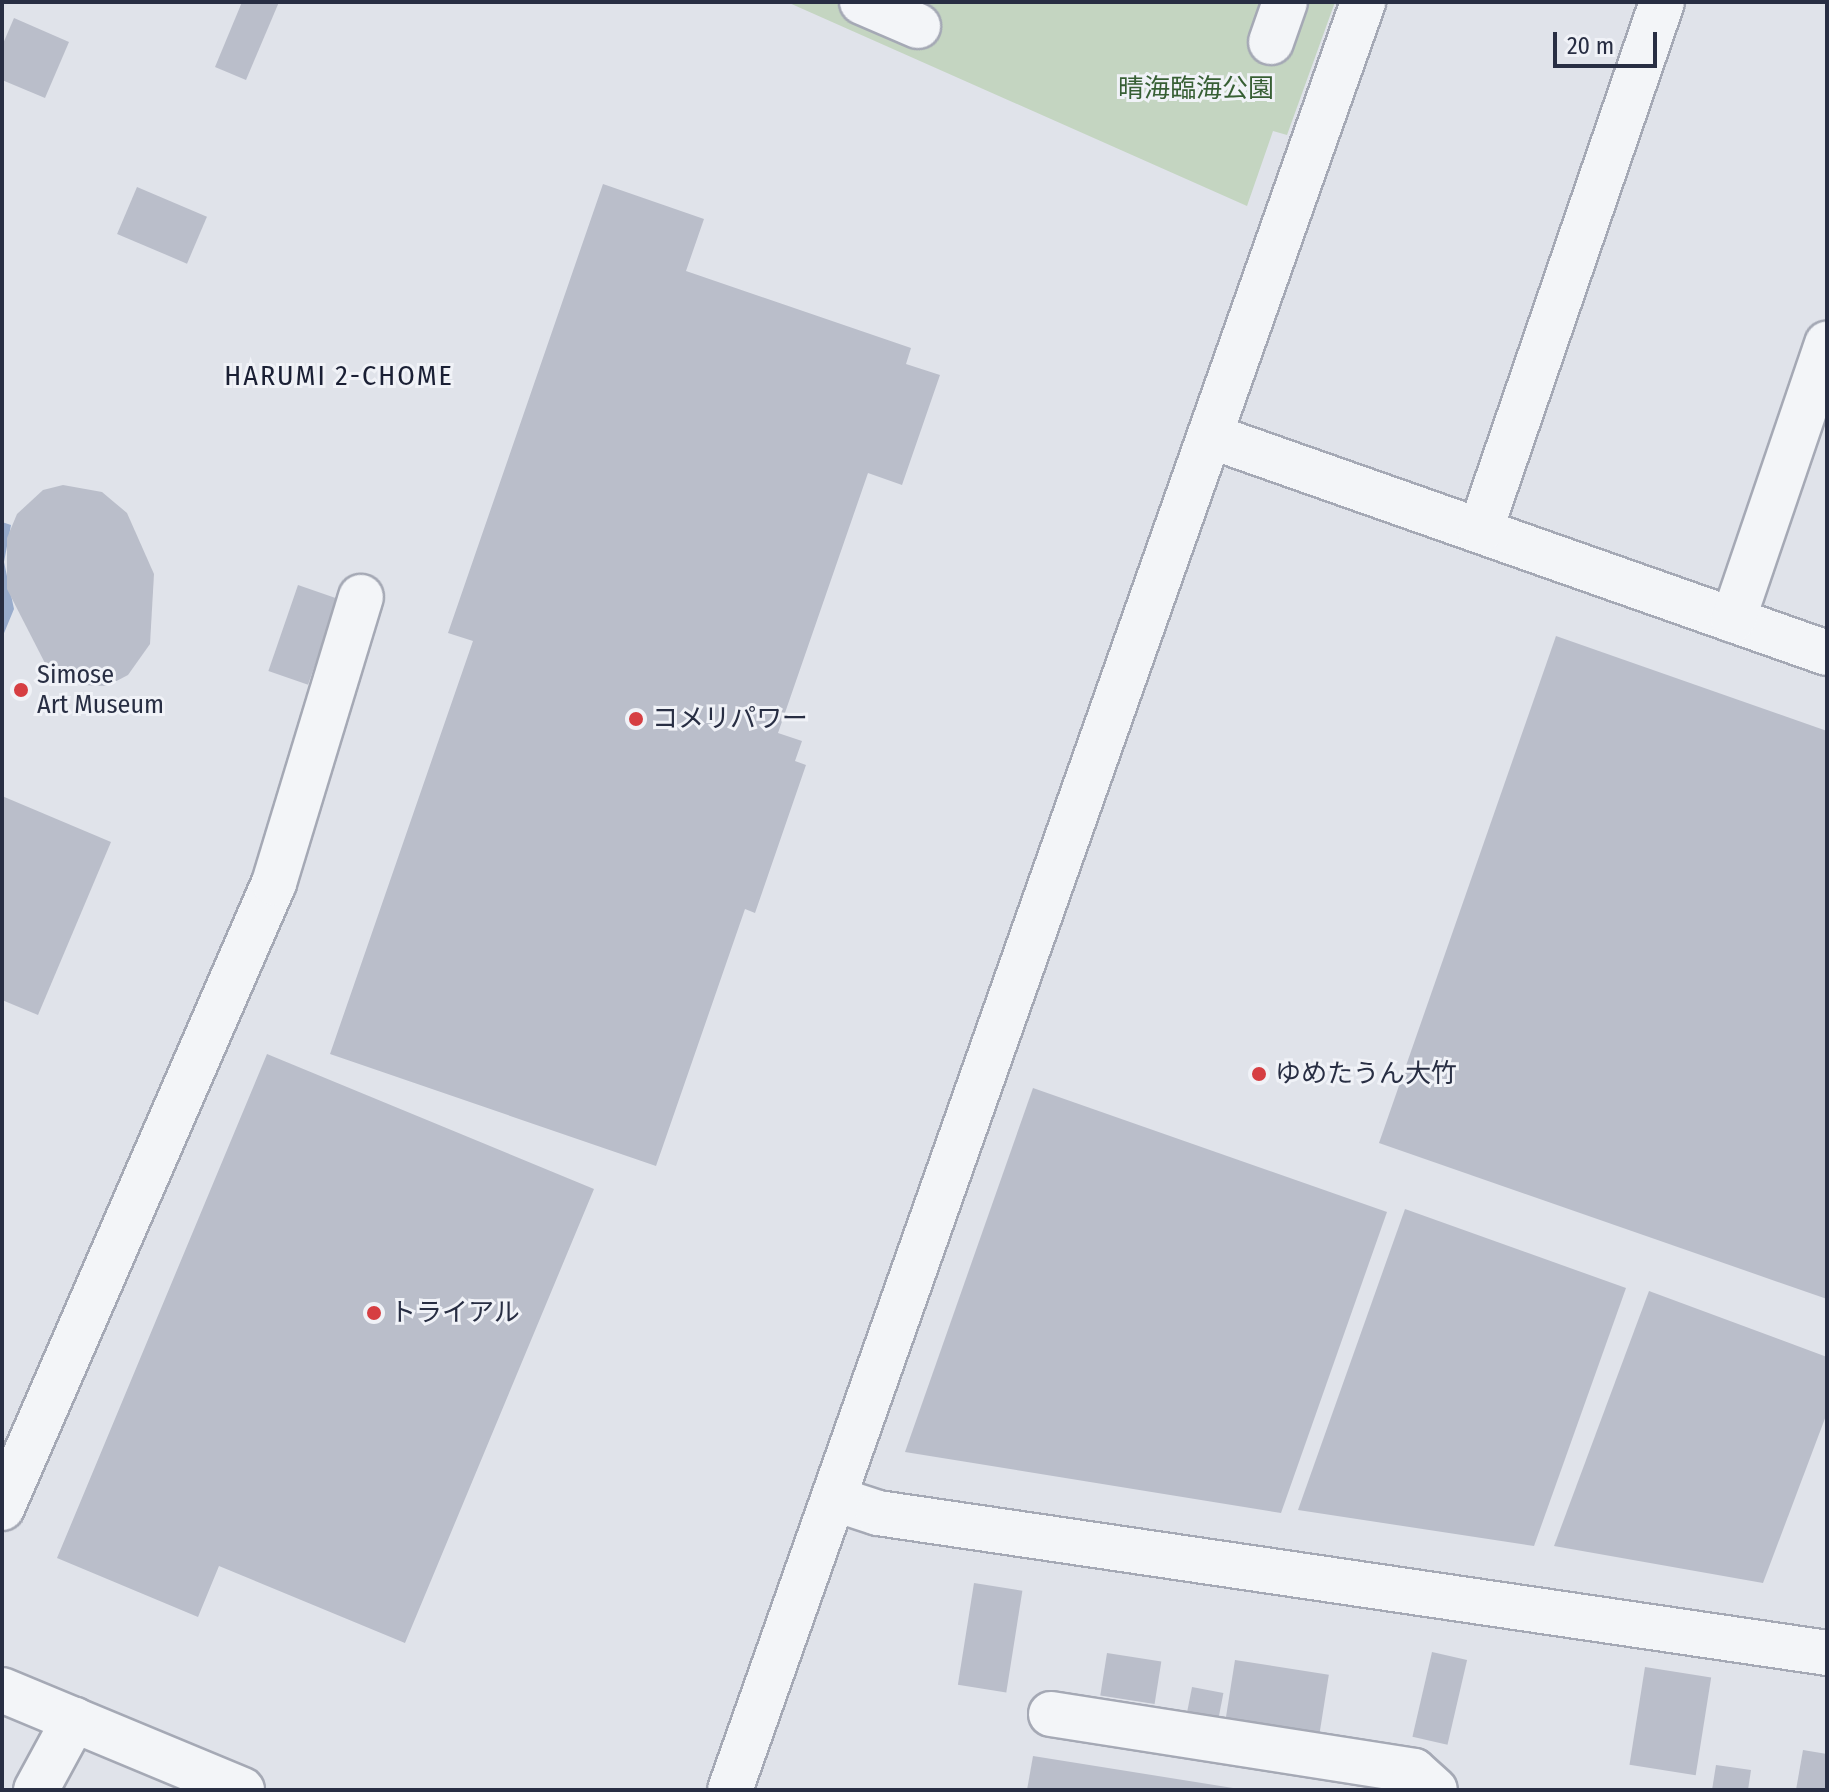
<!DOCTYPE html>
<meta charset="utf-8">
<style>
body{margin:0}
#map{position:relative;width:1829px;height:1792px;overflow:hidden;background:#e0e3ea;font-family:"Fira Sans Condensed","Noto Sans JP",sans-serif}
div>[style]{position:absolute}
[style*='--x']{left:calc(var(--x)*1px);top:calc(var(--y)*1px);width:calc(var(--w)*1px);rotate:calc(var(--a)*1deg)}
.green>*{inset:0;background:#c4d5c1}
.water>*{inset:0;background:#99accc}
.building>*{inset:0;background:#babeca;transform-origin:0 0}
.roads{filter:drop-shadow(2px 0 #a5a9b5) drop-shadow(-2px 0 #a5a9b5) drop-shadow(0 2px #a5a9b5) drop-shadow(0 -2px #a5a9b5)}
.minor>*{height:44px;margin:-22px;padding:0 22px;transform-origin:22px;border-radius:22px;background:#f3f5f8}
.dots>*{width:22px;height:22px;translate:-50% -50%;box-sizing:border-box;border:4px solid #f0f2f7;border-radius:50%}
span{translate:-50% -50%;white-space:nowrap;text-align:center;line-height:1.15;-webkit-text-stroke:6px #f0f2f7;paint-order:stroke}
.park-label{font-size:26px;color:#375f34}
.poi-label{font-size:26px;color:#282e43}
.left{translate:0 -50%;text-align:left}
.neighbourhood-label{font-size:28px;color:#1a1f34;letter-spacing:2px}
.frame{position:absolute;inset:0;border:4px solid #282e43;pointer-events:none}
.scale{position:absolute;left:1553px;top:32px;width:104px;height:36px;box-sizing:border-box;border:4px solid #282e43;border-top:0;padding-left:10px;font-size:24px;line-height:28px;white-space:nowrap;color:#282e43;-webkit-text-stroke:6px #f0f2f7;paint-order:stroke}
</style>
<div id="map">
<div class="green">
<div style="clip-path:polygon(787px 2px,1335px 2px,1287px 135px,1273px 131px,1247px 206px)"></div>
</div>
<div class="water">
<div style="clip-path:polygon(2px 522px,11px 525px,4px 562px,14px 609px,2px 638px)"></div>
</div>
<div class="building">
<div style="clip-path:polygon(242px 2px,279px 2px,246px 80px,215px 67px)"></div>
<div style="clip-path:polygon(14px 18px,69px 42px,45px 98px,2px 80px,2px 46px)"></div>
<div style="clip-path:polygon(603px 184px,704px 219px,686px 271px,911px 348px,906px 364px,940px 375px,902px 485px,868px 473px,778px 733px,802px 741px,795px 761px,806px 765px,755px 913px,745px 909px,656px 1166px,330px 1054px,473px 641px,448px 633px)"></div>
<div style="left:137px;top:187px;width:76px;height:51px;rotate:23deg"></div>
<div style="clip-path:polygon(63px 485px,102px 492px,127px 513px,154px 574px,150px 644px,128px 675px,107px 686px,81px 685px,48px 669px,7px 589px,7px 538px,17px 514px,43px 490px)"></div>
<div style="left:298px;top:585px;width:42px;height:91px;rotate:19deg"></div>
<div style="clip-path:polygon(1556px 636px,1827px 731px,1827px 1299px,1379px 1143px)"></div>
<div style="clip-path:polygon(2px 796px,111px 842px,38px 1015px,2px 1000px)"></div>
<div style="clip-path:polygon(267px 1054px,594px 1189px,405px 1643px,219px 1566px,198px 1617px,57px 1558px)"></div>
<div style="clip-path:polygon(1033px 1088px,1387px 1212px,1281px 1513px,905px 1452px)"></div>
<div style="clip-path:polygon(1405px 1209px,1626px 1288px,1534px 1546px,1298px 1510px)"></div>
<div style="clip-path:polygon(1649px 1291px,1827px 1357px,1827px 1413px,1763px 1583px,1554px 1546px)"></div>
<div style="left:974px;top:1583px;width:49px;height:103px;rotate:9deg"></div>
<div style="left:1432px;top:1652px;width:36px;height:87px;rotate:13deg"></div>
<div style="left:1107px;top:1653px;width:55px;height:43px;rotate:9deg"></div>
<div style="left:1235px;top:1660px;width:95px;height:65px;rotate:9deg"></div>
<div style="left:1645px;top:1667px;width:67px;height:99px;rotate:9deg"></div>
<div style="left:1192px;top:1687px;width:32px;height:37px;rotate:11deg"></div>
<div style="clip-path:polygon(1803px 1750px,1827px 1754px,1827px 1790px,1796px 1790px)"></div>
<div style="clip-path:polygon(1033px 1756px,1233px 1788px,1233px 1790px,1027px 1790px)"></div>
<div style="clip-path:polygon(1716px 1765px,1751px 1770px,1748px 1790px,1712px 1790px)"></div>
</div>
<div class="roads">
<div class="minor">
<div style="--x:862;--y:2;--w:61;--a:23.2"></div>
<div style="--x:1271;--y:42;--w:42;--a:-70.7"></div>
<div style="--x:1210;--y:436;--w:654;--a:19.38"></div>
<div style="--x:1480;--y:531;--w:559;--a:-71.01"></div>
<div style="--x:1733;--y:620;--w:292;--a:-71.2"></div>
<div style="--x:835;--y:1499;--w:45;--a:18"></div>
<div style="--x:878;--y:1513;--w:959;--a:8.39"></div>
<div style="--x:2;--y:1508;--w:682;--a:-66.48"></div>
<div style="--x:274;--y:883;--w:299;--a:-73.1"></div>
<div style="--x:2;--y:1690;--w:260;--a:22.6"></div>
<div style="--x:1051;--y:1714;--w:367;--a:8.9"></div>
<div style="--x:1414;--y:1771;--w:28;--a:42"></div>
<div style="--x:36;--y:1790;--w:80;--a:-61.5"></div>
<div style="--x:730;--y:1790;--w:1897;--a:-70.5"></div>
</div>
</div>
<div class="dots">
<div style="left:21px;top:690px;background:#d63e42"></div>
<div style="left:636px;top:719px;background:#d63e42"></div>
<div style="left:1259px;top:1074px;background:#d63e42"></div>
<div style="left:374px;top:1313px;background:#d63e42"></div>
</div>
<div class="park-label">
<span style="left:1196px;top:89px">晴海臨海公園</span>
</div>
<div class="poi-label">
<span class="left" style="left:37px;top:690px">Simose<br>Art Museum</span>
<span class="left" style="left:652px;top:719px">コメリパワー</span>
<span class="left" style="left:1275px;top:1074px">ゆめたうん大竹</span>
<span class="left" style="left:390px;top:1313px">トライアル</span>
</div>
<div class="neighbourhood-label">
<span style="left:339px;top:376px">HARUMI 2-CHOME</span>
</div>
<div class="frame"></div>
<div class="scale">20 m</div>
</div>
